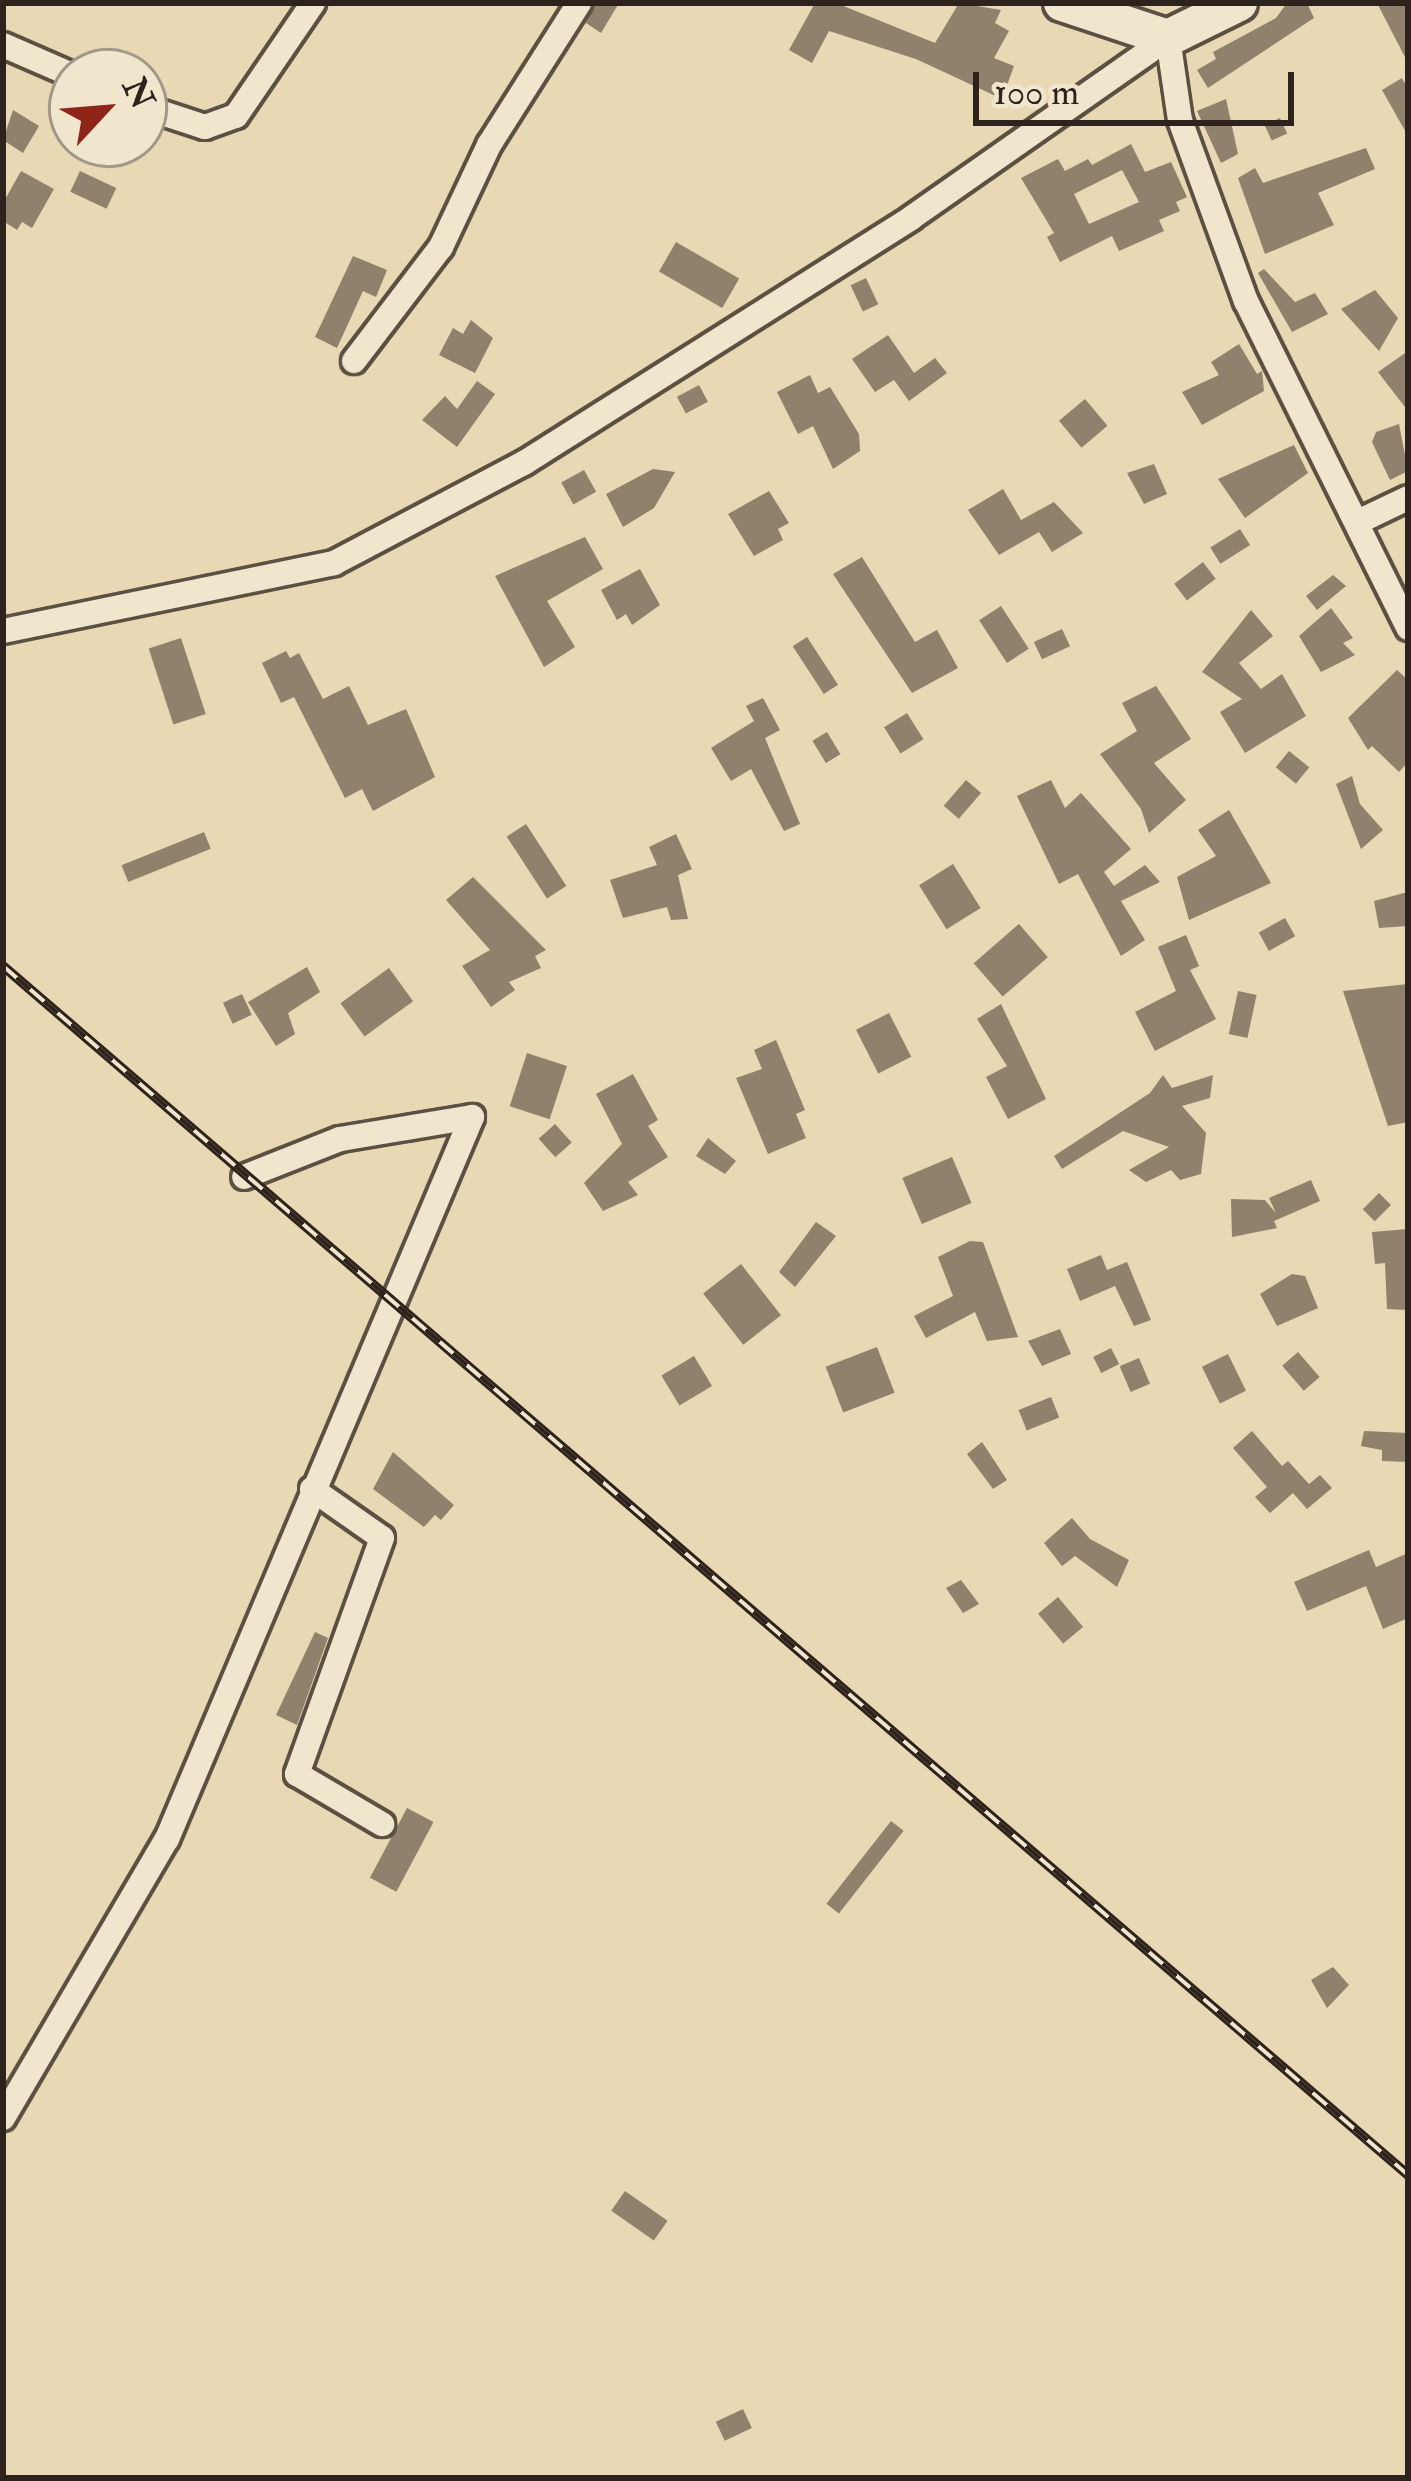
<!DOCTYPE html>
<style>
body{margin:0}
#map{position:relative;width:1411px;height:2481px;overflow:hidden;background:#e8d8b3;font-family:"IM FELL Double Pica",serif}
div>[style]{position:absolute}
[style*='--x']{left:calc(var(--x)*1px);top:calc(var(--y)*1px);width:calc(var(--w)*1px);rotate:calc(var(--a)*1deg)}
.building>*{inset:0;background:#8f816b;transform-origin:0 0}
.roads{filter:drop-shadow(3px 0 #5c5042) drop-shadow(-3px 0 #5c5042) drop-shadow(0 3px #5c5042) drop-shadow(0 -3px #5c5042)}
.street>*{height:24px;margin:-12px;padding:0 12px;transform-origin:12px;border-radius:12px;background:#f0e6ce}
.secondary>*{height:36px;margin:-18px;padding:0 18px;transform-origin:18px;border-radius:18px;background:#f0e6ce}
.rail>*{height:10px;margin-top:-5px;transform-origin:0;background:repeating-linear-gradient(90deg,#f0e6ce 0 18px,#2e231c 0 36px);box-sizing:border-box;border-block:3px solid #2e231c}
span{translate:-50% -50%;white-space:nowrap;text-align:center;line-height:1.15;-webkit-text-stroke:9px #f0e6ce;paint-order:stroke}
.frame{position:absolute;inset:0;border:6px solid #2e231c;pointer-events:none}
.north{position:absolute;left:48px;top:48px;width:120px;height:120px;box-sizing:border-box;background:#f0e6ce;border:3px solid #a29887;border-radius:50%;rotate:64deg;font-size:33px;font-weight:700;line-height:48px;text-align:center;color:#2e231c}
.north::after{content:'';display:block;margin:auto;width:42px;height:54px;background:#8f2418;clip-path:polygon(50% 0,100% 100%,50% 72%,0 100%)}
.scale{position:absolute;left:973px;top:72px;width:321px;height:54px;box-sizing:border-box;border:6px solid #2e231c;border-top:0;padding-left:15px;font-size:36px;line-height:42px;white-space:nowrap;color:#2e231c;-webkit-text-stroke:9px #f0e6ce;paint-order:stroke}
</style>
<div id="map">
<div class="building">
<div style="clip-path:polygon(595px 3px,619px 3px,601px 33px,586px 23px)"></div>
<div style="clip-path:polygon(815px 3px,836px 3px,935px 43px,959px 3px,1001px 10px,995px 23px,1009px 31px,994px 58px,1014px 66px,1002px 99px,916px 59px,829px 31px,812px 63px,789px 50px)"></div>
<div style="clip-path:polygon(1287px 3px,1307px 3px,1314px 18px,1208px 88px,1197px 70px,1216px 59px,1213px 52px,1276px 18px)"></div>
<div style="clip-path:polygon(1377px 3px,1408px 3px,1408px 63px)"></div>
<div style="clip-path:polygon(1402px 78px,1408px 89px,1408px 136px,1382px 90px)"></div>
<div style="clip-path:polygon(1226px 99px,1238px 154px,1221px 163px,1197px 111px)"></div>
<div style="clip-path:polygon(13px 110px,39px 126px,23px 153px,3px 140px)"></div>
<div style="left:1280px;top:118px;width:17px;height:17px;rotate:65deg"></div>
<div style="clip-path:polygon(evenodd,1131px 144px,1145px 172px,1171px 162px,1187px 197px,1176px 202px,1180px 211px,1159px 220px,1164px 231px,1119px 251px,1112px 236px,1060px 262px,1047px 237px,1054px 233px,1021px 178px,1058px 159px,1065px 171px,1088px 159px,1092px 165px,1131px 144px,1122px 170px,1139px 202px,1089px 224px,1074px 194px,1122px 170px)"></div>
<div style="clip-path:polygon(1366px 148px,1375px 169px,1318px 193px,1334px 225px,1265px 254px,1238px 178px,1255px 168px,1263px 183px)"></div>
<div style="clip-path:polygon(21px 171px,54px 189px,32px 228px,22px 222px,17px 230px,3px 221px,3px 203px)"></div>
<div style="left:80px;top:171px;width:40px;height:23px;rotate:25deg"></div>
<div style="left:676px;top:242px;width:73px;height:34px;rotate:30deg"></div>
<div style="clip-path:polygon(353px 256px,387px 270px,376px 297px,363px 291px,337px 348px,315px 337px)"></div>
<div style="clip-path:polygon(1264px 269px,1295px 302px,1315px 293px,1328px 314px,1292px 332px,1258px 273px)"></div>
<div style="left:866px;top:278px;width:29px;height:17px;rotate:65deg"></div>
<div style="clip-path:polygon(1375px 290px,1398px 318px,1379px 351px,1341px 309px)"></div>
<div style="clip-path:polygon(471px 320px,493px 338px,475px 373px,439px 355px,453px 328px,463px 334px)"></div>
<div style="clip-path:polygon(888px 335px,914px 373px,935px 358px,947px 373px,909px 401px,894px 380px,875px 392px,852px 359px)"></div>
<div style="clip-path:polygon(1239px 344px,1257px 374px,1262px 371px,1264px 391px,1202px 425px,1182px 392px,1219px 375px,1211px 362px)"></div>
<div style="clip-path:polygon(1408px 351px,1408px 411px,1378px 372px)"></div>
<div style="clip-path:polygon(810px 375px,818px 393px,830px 387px,859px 434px,860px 451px,833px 469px,813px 426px,798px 434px,777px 392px)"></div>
<div style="clip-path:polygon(477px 381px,495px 394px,457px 447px,422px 420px,445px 396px,457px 409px)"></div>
<div style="left:699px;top:385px;width:19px;height:25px;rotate:62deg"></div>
<div style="left:1085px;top:399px;width:35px;height:34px;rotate:50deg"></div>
<div style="clip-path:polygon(1399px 424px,1408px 471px,1390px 480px,1372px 442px,1376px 432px)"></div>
<div style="clip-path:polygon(1294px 445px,1308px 473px,1245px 518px,1218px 479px)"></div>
<div style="clip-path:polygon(1154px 464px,1167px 494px,1144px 504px,1127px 473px)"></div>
<div style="clip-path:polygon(653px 469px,675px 472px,654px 508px,623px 527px,606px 494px)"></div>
<div style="left:584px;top:470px;width:25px;height:26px;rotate:61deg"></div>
<div style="clip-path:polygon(1003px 489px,1021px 520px,1054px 502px,1083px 533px,1052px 552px,1039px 532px,999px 555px,968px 510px)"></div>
<div style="clip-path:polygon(769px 491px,789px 523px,778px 529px,783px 540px,754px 556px,728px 514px)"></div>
<div style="left:1240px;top:529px;width:19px;height:35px;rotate:58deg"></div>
<div style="clip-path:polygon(585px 537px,603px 569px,547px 601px,575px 647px,544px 667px,495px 576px)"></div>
<div style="clip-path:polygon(862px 557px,915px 642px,937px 630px,958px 668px,912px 693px,833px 574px)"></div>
<div style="left:1203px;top:562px;width:21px;height:36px;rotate:53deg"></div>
<div style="clip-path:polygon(640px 569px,660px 605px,632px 625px,626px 614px,617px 620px,601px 590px)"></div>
<div style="clip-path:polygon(1333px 575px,1346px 586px,1317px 610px,1306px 596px)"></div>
<div style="left:1001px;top:606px;width:51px;height:26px;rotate:57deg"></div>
<div style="clip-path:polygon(1331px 608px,1353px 638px,1343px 643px,1355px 655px,1321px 672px,1299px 636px)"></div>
<div style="clip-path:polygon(1251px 610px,1273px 636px,1239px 663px,1261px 689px,1282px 674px,1306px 716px,1245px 753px,1220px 712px,1242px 699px,1202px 672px)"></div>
<div style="left:1062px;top:629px;width:19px;height:31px;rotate:65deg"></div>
<div style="left:807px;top:637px;width:57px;height:17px;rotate:57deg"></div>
<div style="left:181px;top:638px;width:80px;height:34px;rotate:72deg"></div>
<div style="clip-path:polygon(286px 651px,290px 658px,299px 653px,323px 699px,349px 686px,368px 725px,406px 709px,435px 777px,373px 811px,362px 789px,345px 798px,294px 697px,281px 703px,262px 663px)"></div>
<div style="clip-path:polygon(1397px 670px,1408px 680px,1408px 762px,1399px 772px,1372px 746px,1368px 750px,1348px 718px)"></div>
<div style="clip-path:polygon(1156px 686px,1191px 739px,1154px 763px,1186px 800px,1149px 833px,1141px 809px,1100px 754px,1137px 731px,1122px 703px)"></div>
<div style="clip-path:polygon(763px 698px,780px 730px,765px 738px,800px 824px,784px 831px,751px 769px,731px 781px,711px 748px,754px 721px,746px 706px)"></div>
<div style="left:907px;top:713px;width:31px;height:27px;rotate:58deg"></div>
<div style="left:827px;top:732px;width:26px;height:17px;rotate:59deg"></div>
<div style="left:1289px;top:751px;width:26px;height:21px;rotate:39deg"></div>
<div style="clip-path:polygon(1352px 776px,1360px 804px,1383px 830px,1361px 849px,1336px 784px)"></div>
<div style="left:966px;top:780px;width:20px;height:34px;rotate:41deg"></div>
<div style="clip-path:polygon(1051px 780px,1065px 808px,1081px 793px,1131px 849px,1104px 872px,1114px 886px,1145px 865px,1160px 882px,1121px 901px,1145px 940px,1121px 956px,1078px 874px,1059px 884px,1017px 796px)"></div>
<div style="clip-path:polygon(1229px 810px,1271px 883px,1189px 920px,1177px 877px,1216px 856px,1198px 830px)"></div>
<div style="left:526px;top:824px;width:74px;height:23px;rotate:57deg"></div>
<div style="left:204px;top:832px;width:18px;height:89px;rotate:68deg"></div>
<div style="clip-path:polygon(676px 834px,692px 869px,678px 875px,688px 919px,671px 920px,667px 907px,623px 918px,610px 880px,657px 865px,649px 847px)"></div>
<div style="left:953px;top:864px;width:52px;height:40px;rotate:58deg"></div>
<div style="clip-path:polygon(473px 877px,546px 950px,535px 956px,541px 968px,509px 982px,515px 990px,491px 1007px,462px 966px,490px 950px,446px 900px)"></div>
<div style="clip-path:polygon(1408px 892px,1408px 926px,1379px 928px,1374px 901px)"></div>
<div style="left:1285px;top:918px;width:21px;height:30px;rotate:61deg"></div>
<div style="left:1019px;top:924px;width:44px;height:60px;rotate:49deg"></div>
<div style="clip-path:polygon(1186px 935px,1199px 966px,1190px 970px,1216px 1019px,1155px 1051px,1135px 1012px,1176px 991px,1158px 947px)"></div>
<div style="clip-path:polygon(307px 967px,320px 992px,288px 1013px,295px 1034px,276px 1046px,248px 1002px)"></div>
<div style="left:389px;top:968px;width:41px;height:60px;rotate:54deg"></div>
<div style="clip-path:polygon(1408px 984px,1408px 1122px,1388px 1126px,1343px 991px)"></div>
<div style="left:1238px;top:991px;width:19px;height:44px;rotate:12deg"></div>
<div style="left:242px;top:994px;width:23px;height:21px;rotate:65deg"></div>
<div style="clip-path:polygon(1001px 1004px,1046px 1099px,1008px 1119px,986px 1077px,1007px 1066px,977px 1019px)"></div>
<div style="left:889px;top:1013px;width:49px;height:37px;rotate:63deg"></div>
<div style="clip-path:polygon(776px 1040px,805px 1110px,796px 1114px,806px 1138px,768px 1154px,736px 1078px,762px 1069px,754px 1050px)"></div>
<div style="left:527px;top:1053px;width:42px;height:56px;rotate:18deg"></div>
<div style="clip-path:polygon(633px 1074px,658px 1120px,648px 1126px,668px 1157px,628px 1182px,638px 1195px,603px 1211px,584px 1183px,622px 1144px,596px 1094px)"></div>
<div style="clip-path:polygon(1163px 1075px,1172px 1088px,1213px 1075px,1210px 1098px,1182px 1106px,1206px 1133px,1201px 1174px,1180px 1180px,1171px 1170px,1146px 1182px,1129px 1170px,1169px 1147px,1123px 1131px,1062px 1169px,1054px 1156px,1150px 1093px)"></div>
<div style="left:555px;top:1124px;width:25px;height:22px;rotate:48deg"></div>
<div style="clip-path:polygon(708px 1138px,736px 1161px,725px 1174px,696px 1156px)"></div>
<div style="left:952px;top:1157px;width:50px;height:54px;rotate:67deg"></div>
<div style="clip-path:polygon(1311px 1180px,1320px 1201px,1274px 1221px,1277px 1228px,1232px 1237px,1231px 1199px,1265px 1200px,1276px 1213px,1269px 1198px)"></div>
<div style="left:1379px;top:1193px;width:17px;height:23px;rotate:45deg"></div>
<div style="clip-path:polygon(816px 1222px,836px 1236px,795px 1287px,779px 1272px)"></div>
<div style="clip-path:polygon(1408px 1229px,1408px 1310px,1387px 1309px,1385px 1263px,1375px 1264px,1372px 1232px)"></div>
<div style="clip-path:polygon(970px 1241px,983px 1242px,1018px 1337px,987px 1341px,975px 1312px,926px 1338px,914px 1316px,953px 1296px,938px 1257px)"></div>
<div style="clip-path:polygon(1101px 1255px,1107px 1270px,1127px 1262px,1151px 1320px,1134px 1326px,1115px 1286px,1080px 1301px,1067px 1269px)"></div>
<div style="left:741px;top:1264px;width:65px;height:48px;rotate:52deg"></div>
<div style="clip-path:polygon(1292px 1274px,1305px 1276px,1318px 1308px,1277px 1326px,1260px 1294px)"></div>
<div style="clip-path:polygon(1060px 1329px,1071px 1354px,1042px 1366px,1028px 1341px)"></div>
<div style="left:877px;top:1347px;width:49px;height:55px;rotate:69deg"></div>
<div style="left:1111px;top:1348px;width:18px;height:20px;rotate:63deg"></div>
<div style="left:1298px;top:1352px;width:33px;height:21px;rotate:49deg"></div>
<div style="left:1228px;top:1354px;width:41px;height:29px;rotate:64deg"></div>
<div style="left:694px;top:1356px;width:35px;height:38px;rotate:59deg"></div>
<div style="left:1139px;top:1358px;width:28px;height:21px;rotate:67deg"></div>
<div style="left:1051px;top:1397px;width:22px;height:35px;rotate:68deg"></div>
<div style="clip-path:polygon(1252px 1431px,1282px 1466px,1288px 1461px,1309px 1484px,1320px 1475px,1332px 1488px,1307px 1509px,1293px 1493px,1270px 1513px,1255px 1497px,1267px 1487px,1233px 1448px)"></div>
<div style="clip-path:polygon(1364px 1431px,1408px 1433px,1408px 1462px,1382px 1461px,1382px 1450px,1361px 1446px)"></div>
<div style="clip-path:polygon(982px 1442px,1007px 1480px,993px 1489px,967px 1454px)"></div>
<div style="clip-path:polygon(393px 1452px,454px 1505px,441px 1520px,435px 1515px,424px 1527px,373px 1489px)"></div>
<div style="clip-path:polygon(1072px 1518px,1090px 1539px,1129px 1560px,1117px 1587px,1075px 1556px,1062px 1566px,1044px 1543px)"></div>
<div style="clip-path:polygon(1369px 1550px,1376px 1567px,1408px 1553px,1408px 1618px,1383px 1629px,1366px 1586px,1307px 1611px,1294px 1582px)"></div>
<div style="clip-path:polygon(961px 1580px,979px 1604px,963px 1613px,946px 1588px)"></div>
<div style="left:1058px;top:1597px;width:39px;height:26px;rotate:50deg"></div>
<div style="clip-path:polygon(315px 1632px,328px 1638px,297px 1725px,276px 1715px)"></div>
<div style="left:407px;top:1808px;width:30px;height:79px;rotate:28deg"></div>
<div style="left:891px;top:1821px;width:16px;height:105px;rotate:38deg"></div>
<div style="clip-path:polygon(1333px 1967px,1349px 1985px,1327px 2008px,1311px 1980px)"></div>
<div style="left:625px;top:2191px;width:52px;height:24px;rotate:35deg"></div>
<div style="left:743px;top:2409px;width:21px;height:30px;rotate:65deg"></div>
</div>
<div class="roads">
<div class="street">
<div style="--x:3;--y:45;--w:75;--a:23.5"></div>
<div style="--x:144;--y:107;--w:64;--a:18.2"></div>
<div style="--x:205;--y:127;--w:33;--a:-20"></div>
<div style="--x:236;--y:116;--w:137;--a:-55.7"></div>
<div style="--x:354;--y:361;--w:143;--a:-52.7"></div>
<div style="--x:441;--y:247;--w:113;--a:-64.8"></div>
<div style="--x:489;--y:145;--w:168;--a:-57.6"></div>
<div style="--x:1358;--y:522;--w:55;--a:-25.6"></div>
<div style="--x:3;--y:631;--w:338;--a:-11.6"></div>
<div style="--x:334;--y:563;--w:215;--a:-27.8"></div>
<div style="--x:524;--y:463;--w:458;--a:-32.3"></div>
<div style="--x:911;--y:218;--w:314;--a:-35"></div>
<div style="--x:1168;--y:38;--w:83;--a:81.7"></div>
<div style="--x:1180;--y:120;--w:193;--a:70"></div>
<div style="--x:1246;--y:301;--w:365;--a:63.6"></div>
<div style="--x:312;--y:1489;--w:85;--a:35"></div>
<div style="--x:382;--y:1538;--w:251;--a:109.8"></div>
<div style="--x:297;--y:1774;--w:99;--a:30.5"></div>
<div style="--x:3;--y:2118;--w:324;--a:-59.6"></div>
<div style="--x:167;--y:1839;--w:784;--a:-67.1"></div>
<div style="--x:472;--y:1117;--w:134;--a:170.5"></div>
<div style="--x:340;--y:1139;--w:103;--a:158.4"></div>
</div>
<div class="secondary">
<div style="--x:1062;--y:3;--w:112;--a:18.3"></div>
<div style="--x:1168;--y:38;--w:79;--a:-26.2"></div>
</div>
</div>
<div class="rail">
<div style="--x:3;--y:966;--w:1854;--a:40.71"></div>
</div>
<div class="frame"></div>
<div class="north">N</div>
<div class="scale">100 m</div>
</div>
